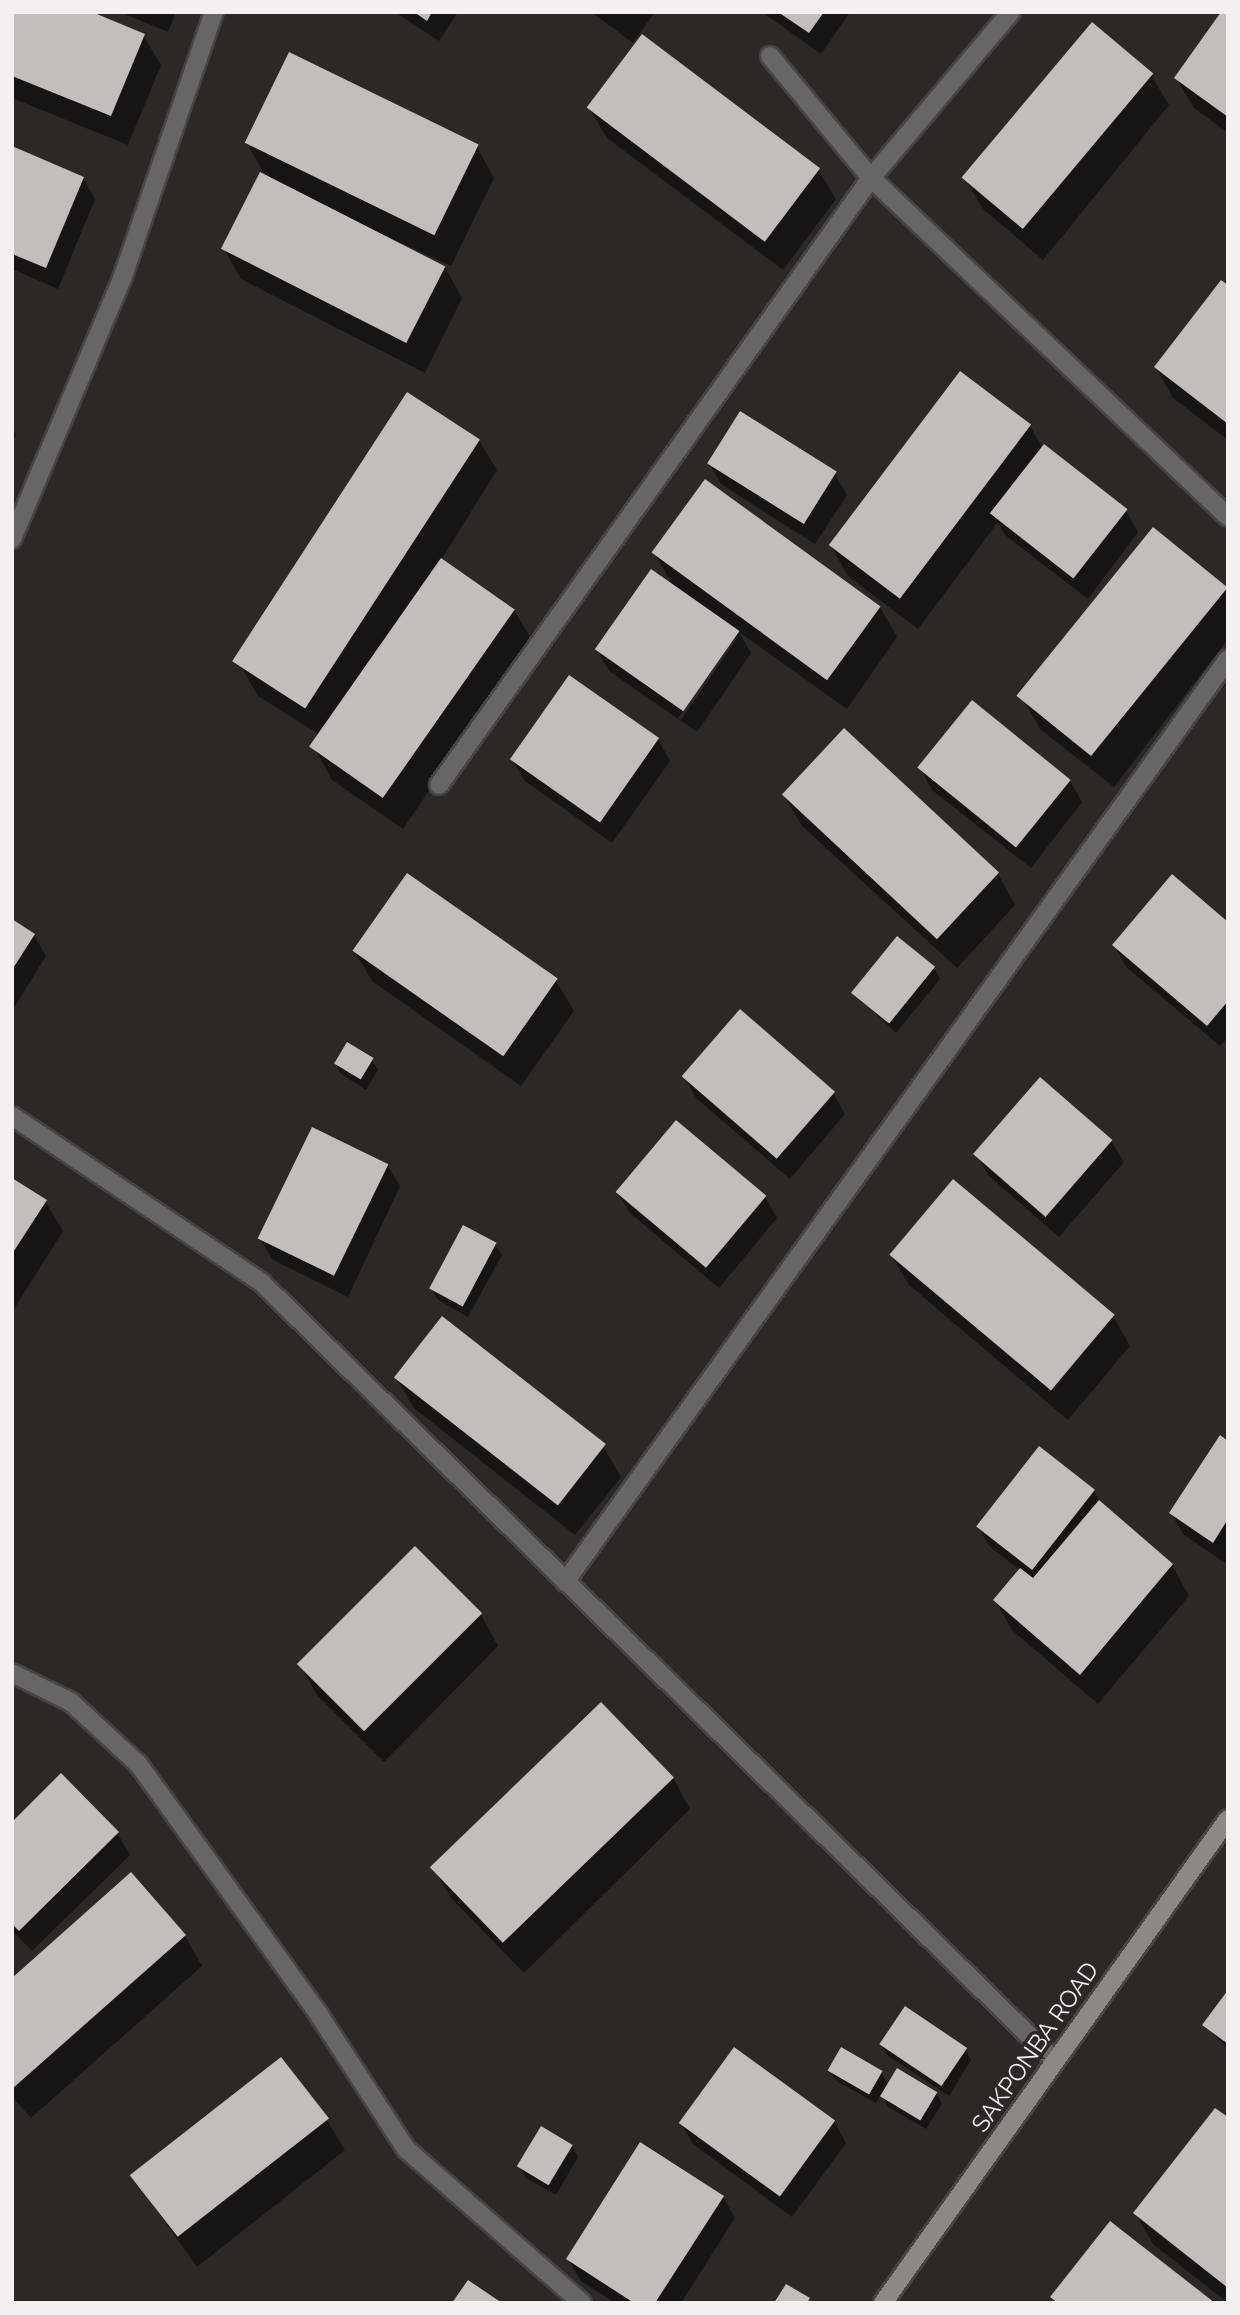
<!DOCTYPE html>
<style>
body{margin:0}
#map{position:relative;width:1240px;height:2315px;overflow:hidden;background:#2b2826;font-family:Raleway,sans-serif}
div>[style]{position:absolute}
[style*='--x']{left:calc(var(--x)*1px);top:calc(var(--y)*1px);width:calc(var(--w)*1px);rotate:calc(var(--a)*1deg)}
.shadow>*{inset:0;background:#0007}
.building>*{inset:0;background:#c3bebc;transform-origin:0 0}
.roads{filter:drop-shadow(2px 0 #474442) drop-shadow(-2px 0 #474442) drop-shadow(0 2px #474442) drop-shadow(0 -2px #474442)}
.minor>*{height:18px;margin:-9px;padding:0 9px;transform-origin:9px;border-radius:9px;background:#676565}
.secondary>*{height:18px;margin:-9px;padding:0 9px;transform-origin:9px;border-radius:9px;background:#8b8886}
span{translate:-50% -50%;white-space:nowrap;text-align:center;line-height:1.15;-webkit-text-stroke:7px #2b2826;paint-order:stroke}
.street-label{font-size:24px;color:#f3f0ef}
.frame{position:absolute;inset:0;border:14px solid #f3f0ef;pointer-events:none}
</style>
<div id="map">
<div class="shadow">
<div style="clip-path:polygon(12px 12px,143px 35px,161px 65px,128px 145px,12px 98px)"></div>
<div style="clip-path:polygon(120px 12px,176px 12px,168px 32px)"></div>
<div style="clip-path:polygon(395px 12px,458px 12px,439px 41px)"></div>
<div style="clip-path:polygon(591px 12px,655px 12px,633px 43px)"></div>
<div style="clip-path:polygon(762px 12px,850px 12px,821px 54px)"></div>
<div style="clip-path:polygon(1228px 12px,1228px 133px,1194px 108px,1176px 78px)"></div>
<div style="clip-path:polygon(1151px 75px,1169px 105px,1043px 260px,983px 209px,965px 179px)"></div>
<div style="clip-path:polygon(589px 108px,818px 169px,836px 199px,783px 270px,607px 138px)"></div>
<div style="clip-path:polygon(246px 142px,477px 147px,494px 178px,451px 266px,351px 220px,445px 267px,462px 298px,425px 373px,241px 279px,224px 249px,266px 177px)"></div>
<div style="clip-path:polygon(12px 148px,83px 178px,95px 199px,58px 289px,12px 269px)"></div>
<div style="clip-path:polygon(1228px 287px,1228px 440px,1173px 398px,1156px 368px)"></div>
<div style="clip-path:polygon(1030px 426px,1043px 449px,1126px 511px,1138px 532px,1088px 599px,1005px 535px,998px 522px,918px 629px,848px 576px,831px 546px)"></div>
<div style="clip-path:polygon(12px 428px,16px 435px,12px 444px)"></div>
<div style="clip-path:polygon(479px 440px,497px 470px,441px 560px,514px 610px,532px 640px,403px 829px,332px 780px,315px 749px,323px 737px,258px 696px,240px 665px)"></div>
<div style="clip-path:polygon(709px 463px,834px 473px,847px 495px,815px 544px,721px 484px)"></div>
<div style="clip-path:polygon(evenodd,654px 553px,880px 607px,897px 637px,847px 709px,739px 632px,751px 653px,697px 732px,609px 671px,597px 650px,674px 587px,654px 553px,733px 638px,737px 638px,681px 720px,678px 718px,733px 638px)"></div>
<div style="clip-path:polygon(1228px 589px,1228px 639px,1114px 787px,1040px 729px,1023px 699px)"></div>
<div style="clip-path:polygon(658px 739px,670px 761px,612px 843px,525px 781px,512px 760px)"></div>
<div style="clip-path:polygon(920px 768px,1070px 781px,1082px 802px,1031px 868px,932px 790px)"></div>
<div style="clip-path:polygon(784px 796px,998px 874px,1015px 905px,957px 968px,802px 826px)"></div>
<div style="clip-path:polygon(12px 921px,34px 935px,46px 956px,12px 1011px)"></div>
<div style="clip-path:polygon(1228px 924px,1228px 1037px,1220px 1046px,1126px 967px,1114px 945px)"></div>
<div style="clip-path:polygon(354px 951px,556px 981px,574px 1011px,521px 1086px,372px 981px)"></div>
<div style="clip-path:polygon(934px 968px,940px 979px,896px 1033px,854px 993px)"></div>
<div style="clip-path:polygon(372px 1060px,378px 1070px,366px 1090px,341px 1074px,335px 1063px)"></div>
<div style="clip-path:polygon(684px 1077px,833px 1093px,845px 1114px,790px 1179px,696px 1098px)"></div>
<div style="clip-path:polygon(1111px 1141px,1124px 1162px,1059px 1237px,989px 1176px,977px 1155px)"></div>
<div style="clip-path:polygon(387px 1165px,400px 1186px,348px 1297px,273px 1260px,260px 1239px)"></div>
<div style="clip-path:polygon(12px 1180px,45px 1201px,63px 1231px,14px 1309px)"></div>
<div style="clip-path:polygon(617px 1192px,765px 1197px,777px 1218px,719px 1288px,630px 1213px)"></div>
<div style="clip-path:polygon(495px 1245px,502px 1255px,468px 1317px,437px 1299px,431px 1288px)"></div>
<div style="clip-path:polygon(891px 1255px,1113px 1316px,1130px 1346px,1068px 1420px,909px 1285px)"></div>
<div style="clip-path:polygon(396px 1377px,603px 1446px,621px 1477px,575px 1535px,414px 1408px)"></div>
<div style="clip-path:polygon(1228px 1443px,1228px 1559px,1225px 1563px,1183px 1534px,1171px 1513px)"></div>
<div style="clip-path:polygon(1094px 1491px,1102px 1505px,1172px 1565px,1189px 1596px,1098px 1704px,1012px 1630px,995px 1600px,1020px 1570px,990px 1547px,978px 1526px)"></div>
<div style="clip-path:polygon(415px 1549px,481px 1615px,498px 1646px,384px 1762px,317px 1695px,300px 1665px)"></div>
<div style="clip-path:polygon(601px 1705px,673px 1778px,690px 1809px,524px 1973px,451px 1898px,433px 1868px)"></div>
<div style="clip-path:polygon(12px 1824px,117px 1833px,130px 1855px,32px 1951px,12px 1931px)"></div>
<div style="clip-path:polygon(131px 1875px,185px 1936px,202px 1966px,31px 2118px,12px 2097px,12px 1980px)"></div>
<div style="clip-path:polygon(1228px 1993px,1228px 2048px,1204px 2025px)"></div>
<div style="clip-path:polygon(881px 2044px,965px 2049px,971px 2060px,949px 2096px,887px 2055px)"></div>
<div style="clip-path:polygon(830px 2071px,881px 2072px,888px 2085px,936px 2093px,942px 2104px,926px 2129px,888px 2107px,881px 2094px,876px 2103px,836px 2081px)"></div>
<div style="clip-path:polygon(327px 2120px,345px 2150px,197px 2267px,133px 2177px)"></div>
<div style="clip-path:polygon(1228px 2120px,1228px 2303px,1153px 2244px,1135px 2213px)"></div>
<div style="clip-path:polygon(834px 2121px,846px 2143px,792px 2217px,693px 2144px,681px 2123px)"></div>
<div style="clip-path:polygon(572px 2146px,578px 2157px,556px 2195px,526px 2178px,520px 2167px)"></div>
<div style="clip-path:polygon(723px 2197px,735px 2218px,681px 2303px,615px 2303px,581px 2281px,568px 2259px)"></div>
</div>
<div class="building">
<div style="clip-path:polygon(12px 12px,92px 12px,145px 34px,111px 116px,12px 76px)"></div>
<div style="clip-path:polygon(414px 12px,432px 12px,427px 21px)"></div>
<div style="clip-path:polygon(778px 12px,824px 12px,809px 33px)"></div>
<div style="clip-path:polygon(1221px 12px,1228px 12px,1228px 117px,1174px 78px)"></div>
<div style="left:1092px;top:22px;width:80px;height:203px;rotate:40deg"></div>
<div style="left:642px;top:34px;width:223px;height:92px;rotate:37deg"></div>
<div style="left:289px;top:52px;width:211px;height:101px;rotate:26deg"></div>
<div style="clip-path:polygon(12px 146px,84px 177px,46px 268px,12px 254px)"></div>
<div style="left:260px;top:172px;width:208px;height:86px;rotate:27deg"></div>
<div style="clip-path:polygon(1221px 280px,1228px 285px,1228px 424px,1154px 367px)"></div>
<div style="left:960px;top:371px;width:89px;height:218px;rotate:37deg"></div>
<div style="left:407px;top:392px;width:87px;height:321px;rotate:33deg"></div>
<div style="left:740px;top:411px;width:114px;height:62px;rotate:32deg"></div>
<div style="left:1044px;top:444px;width:106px;height:88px;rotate:38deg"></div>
<div style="left:705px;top:479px;width:217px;height:91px;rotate:36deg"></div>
<div style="left:1153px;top:527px;width:96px;height:217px;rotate:39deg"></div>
<div style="left:441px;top:558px;width:90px;height:230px;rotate:35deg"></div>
<div style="left:651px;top:569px;width:108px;height:98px;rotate:35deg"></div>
<div style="left:569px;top:675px;width:110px;height:103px;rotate:35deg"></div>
<div style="left:972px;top:700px;width:127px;height:87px;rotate:39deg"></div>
<div style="left:844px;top:728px;width:212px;height:91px;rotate:43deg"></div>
<div style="left:407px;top:873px;width:184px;height:95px;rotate:35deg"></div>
<div style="clip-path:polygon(1172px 874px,1228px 922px,1228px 1001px,1207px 1026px,1112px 945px)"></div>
<div style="clip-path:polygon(12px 919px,35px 934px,12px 970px)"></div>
<div style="left:897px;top:936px;width:49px;height:73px;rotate:39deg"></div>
<div style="left:740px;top:1009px;width:126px;height:89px;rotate:41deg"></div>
<div style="left:347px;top:1042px;width:31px;height:25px;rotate:31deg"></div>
<div style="left:1040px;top:1077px;width:96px;height:102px;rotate:41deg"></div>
<div style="left:676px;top:1120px;width:118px;height:94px;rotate:40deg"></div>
<div style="left:312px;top:1127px;width:85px;height:124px;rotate:26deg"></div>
<div style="clip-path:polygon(12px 1178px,47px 1200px,12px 1254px)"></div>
<div style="left:953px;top:1179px;width:211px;height:99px;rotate:40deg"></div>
<div style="left:463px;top:1225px;width:38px;height:72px;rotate:28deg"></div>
<div style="left:442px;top:1316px;width:208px;height:78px;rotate:38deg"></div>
<div style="clip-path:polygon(1220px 1435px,1228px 1441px,1228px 1519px,1213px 1543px,1169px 1513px)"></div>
<div style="left:1039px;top:1446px;width:71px;height:102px;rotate:38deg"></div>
<div style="clip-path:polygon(1099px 1500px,1173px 1564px,1080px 1675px,993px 1600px,1020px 1568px,1033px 1578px)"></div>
<div style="left:415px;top:1546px;width:95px;height:167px;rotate:45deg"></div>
<div style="left:601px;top:1702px;width:105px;height:238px;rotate:46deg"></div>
<div style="clip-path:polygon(61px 1773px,119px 1832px,19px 1931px,12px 1924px,12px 1822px)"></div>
<div style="clip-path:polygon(131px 1872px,186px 1935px,12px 2089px,12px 1978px)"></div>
<div style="clip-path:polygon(1228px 1990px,1228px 2044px,1202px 2025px)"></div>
<div style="left:905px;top:2006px;width:75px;height:46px;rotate:34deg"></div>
<div style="left:734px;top:2047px;width:125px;height:94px;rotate:36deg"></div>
<div style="left:841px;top:2047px;width:48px;height:27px;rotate:30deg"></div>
<div style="left:281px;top:2057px;width:78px;height:192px;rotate:52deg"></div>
<div style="left:897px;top:2068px;width:47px;height:33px;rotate:31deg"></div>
<div style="clip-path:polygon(1215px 2108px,1228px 2117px,1228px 2288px,1133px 2213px)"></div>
<div style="left:541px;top:2126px;width:37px;height:47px;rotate:31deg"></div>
<div style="clip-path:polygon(640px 2142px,724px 2196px,655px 2303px,634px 2303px,566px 2259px)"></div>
<div style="clip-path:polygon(1110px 2221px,1215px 2303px,1058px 2303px,1050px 2297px)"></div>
<div style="clip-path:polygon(468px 2280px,502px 2303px,452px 2303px)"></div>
<div style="clip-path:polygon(786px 2284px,810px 2298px,807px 2303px,774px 2303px)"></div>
</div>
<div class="roads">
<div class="minor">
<div style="--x:770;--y:56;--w:158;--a:50.4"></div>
<div style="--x:871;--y:178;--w:492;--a:43.5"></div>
<div style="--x:12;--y:539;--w:285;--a:-67.1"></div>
<div style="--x:123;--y:276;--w:279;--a:-71"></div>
<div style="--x:439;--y:785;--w:745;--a:-54.56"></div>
<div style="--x:871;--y:178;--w:217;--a:-49.9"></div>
<div style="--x:12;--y:1116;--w:301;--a:33.7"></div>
<div style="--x:262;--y:1283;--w:1111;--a:44.45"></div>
<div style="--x:565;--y:1582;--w:1136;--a:-54.31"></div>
<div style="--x:12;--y:1673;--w:66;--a:26.2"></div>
<div style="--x:71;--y:1702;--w:93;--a:42.8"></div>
<div style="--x:139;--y:1765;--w:308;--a:54.2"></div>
<div style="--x:319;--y:2015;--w:160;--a:57"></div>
<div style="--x:406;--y:2149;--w:234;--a:41.2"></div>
</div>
<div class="secondary">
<div style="--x:883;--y:2303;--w:594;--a:-54.52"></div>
</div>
</div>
<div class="street-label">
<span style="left:1035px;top:2047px;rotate:-55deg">SAKPONBA ROAD</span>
</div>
<div class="frame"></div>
</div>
